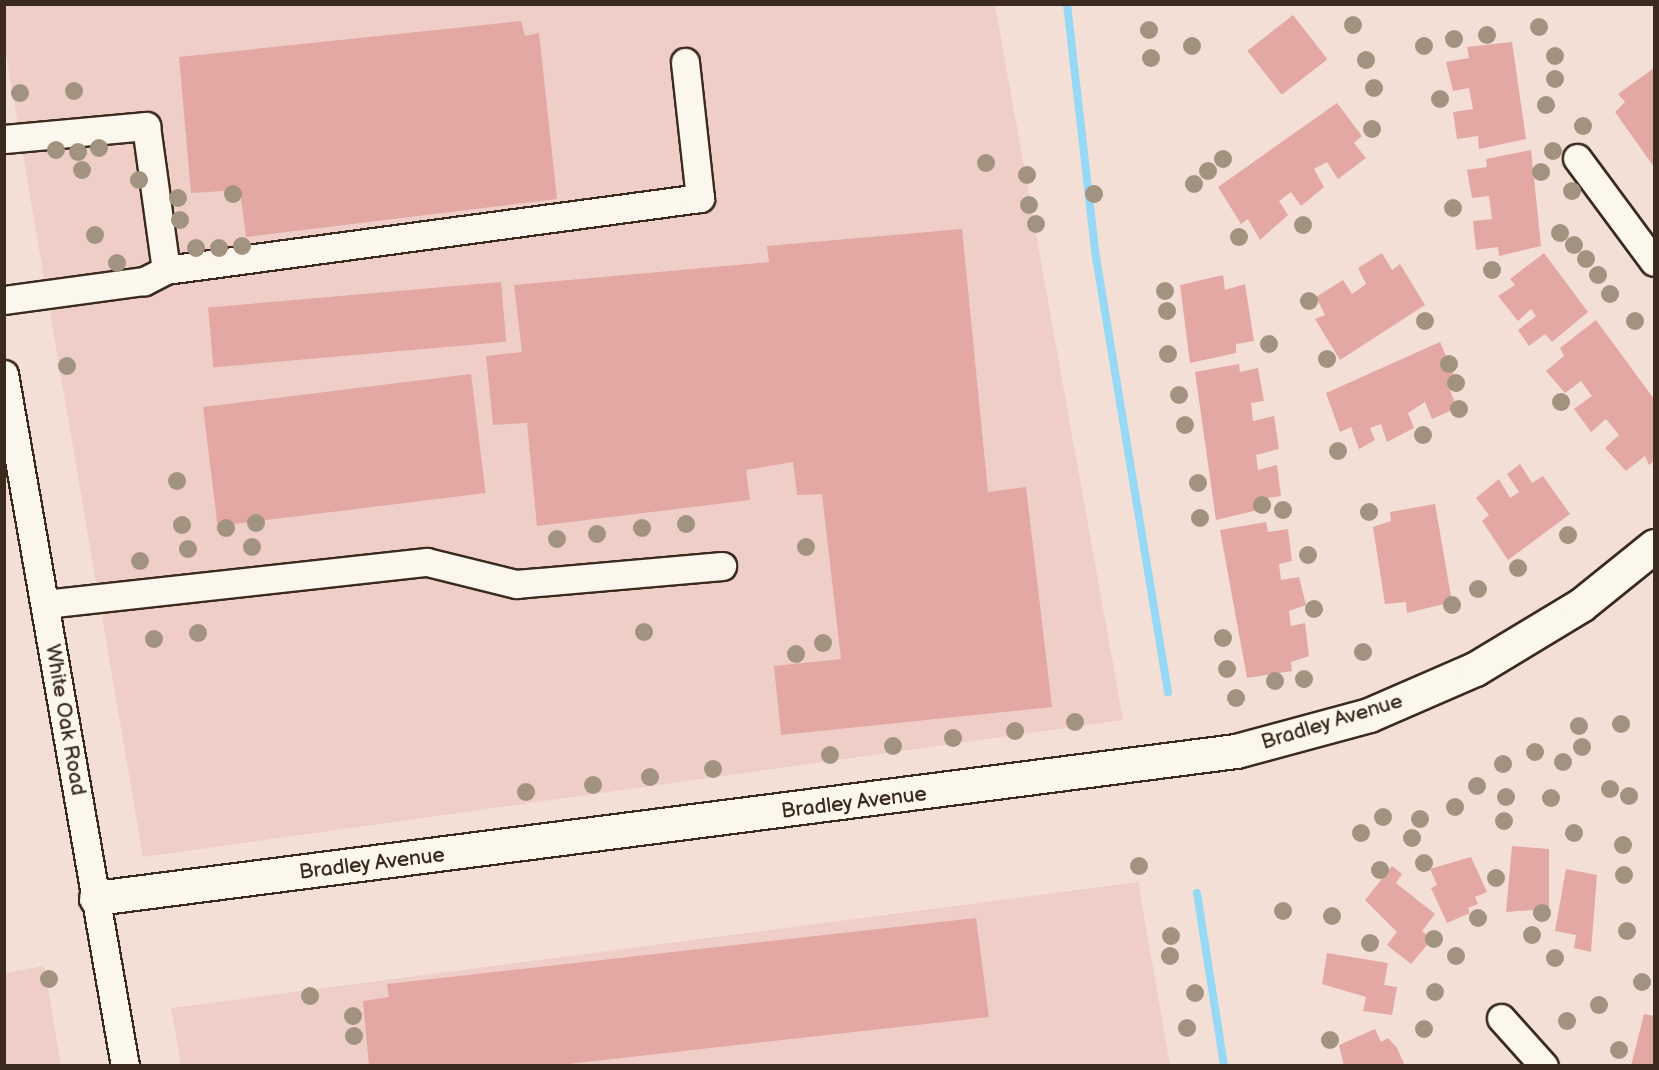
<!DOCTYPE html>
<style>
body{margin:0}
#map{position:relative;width:1659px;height:1070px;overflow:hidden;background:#f4dfd6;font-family:"Balsamiq Sans",sans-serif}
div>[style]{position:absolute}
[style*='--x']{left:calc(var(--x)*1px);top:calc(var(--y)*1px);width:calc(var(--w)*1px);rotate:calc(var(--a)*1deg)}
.built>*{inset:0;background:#efcec7}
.stream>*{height:8px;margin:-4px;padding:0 4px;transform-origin:4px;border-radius:4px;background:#95d9f7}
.building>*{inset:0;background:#e3a8a3;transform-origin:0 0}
.roads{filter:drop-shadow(2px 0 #3b2a1e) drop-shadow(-2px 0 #3b2a1e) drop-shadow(0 2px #3b2a1e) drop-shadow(0 -2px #3b2a1e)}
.minor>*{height:27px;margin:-13.5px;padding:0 13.5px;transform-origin:13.5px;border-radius:13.5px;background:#fbf7ec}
.major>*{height:33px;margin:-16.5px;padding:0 16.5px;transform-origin:16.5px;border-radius:16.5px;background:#fbf7ec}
.trees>*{width:18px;height:18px;margin:-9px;border-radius:50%;background:#a29380}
span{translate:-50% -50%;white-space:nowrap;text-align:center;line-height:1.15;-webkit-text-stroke:5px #fbf7ec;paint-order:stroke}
.street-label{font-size:21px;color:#3b2a1e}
.frame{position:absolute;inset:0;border:6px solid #3b2a1e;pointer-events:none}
</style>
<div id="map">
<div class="built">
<div style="clip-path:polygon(4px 5px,995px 5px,1123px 720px,143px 857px,5px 49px)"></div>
<div style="clip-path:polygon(1138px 882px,1170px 1065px,181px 1065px,171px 1008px)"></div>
<div style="clip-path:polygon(44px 966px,61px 1065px,5px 1065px,5px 973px)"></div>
</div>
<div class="stream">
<div style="--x:1067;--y:4;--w:255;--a:83.5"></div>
<div style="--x:1096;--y:257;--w:441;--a:80.6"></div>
<div style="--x:1197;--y:893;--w:175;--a:81.1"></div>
</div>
<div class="building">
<div style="left:1293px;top:15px;width:56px;height:58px;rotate:52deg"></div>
<div style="clip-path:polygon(521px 21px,525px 36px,539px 33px,557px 199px,246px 237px,240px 190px,191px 193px,179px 57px)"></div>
<div style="clip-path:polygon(1512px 42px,1526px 139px,1479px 149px,1478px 136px,1457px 139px,1453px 112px,1473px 109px,1469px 88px,1453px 91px,1446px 62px,1469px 58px,1467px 47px)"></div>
<div style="clip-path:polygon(1654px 68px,1654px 167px,1615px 112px,1625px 102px,1618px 94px)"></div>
<div style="clip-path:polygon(1337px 103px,1362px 136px,1354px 143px,1366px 158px,1338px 179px,1327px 162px,1314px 169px,1324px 187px,1301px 206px,1291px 192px,1279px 201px,1288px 215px,1260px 240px,1248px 219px,1241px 224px,1218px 187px)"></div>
<div style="clip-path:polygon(1531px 150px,1541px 246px,1499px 256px,1498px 247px,1476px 250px,1473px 221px,1492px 219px,1489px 196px,1472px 198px,1467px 170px,1487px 167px,1486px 159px)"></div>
<div style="clip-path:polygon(962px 229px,988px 492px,1026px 487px,1052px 707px,781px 735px,774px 666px,841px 659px,822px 494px,797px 495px,793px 462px,746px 470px,750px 500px,537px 526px,527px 423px,493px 425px,486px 356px,522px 352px,514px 285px,769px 262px,767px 246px)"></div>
<div style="clip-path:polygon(1382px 253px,1392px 270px,1400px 264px,1425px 305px,1340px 360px,1315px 319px,1325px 315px,1316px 297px,1343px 280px,1352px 294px,1366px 284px,1358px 268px)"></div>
<div style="clip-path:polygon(1544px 253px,1588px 312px,1552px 342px,1545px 334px,1529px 346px,1518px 330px,1536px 316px,1531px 309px,1518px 321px,1498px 296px,1515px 285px,1510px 279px)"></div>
<div style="clip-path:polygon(1223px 275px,1225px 290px,1245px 284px,1254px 341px,1236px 344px,1236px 353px,1190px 363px,1180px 285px)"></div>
<div style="left:501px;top:282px;width:60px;height:294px;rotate:85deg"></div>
<div style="clip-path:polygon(1596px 320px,1654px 399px,1654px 461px,1649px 465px,1645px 456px,1626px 471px,1605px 448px,1619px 435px,1606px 419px,1591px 432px,1574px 409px,1592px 396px,1581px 381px,1565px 393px,1546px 371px,1564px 356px,1560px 348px)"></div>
<div style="clip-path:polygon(1440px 342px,1459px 387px,1450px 390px,1457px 408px,1432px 419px,1425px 402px,1408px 413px,1414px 428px,1387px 442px,1381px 424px,1370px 428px,1375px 440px,1359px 449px,1351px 427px,1340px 432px,1326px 393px)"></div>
<div style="clip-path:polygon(1239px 364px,1240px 372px,1258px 368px,1264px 401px,1251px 403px,1253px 421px,1274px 416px,1279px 449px,1256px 455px,1258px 470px,1277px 465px,1281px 496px,1262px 499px,1262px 509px,1216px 520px,1195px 372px)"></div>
<div style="left:471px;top:374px;width:120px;height:270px;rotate:83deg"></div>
<div style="clip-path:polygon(1520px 464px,1532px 483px,1543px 476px,1570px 514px,1508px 560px,1482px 521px,1489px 515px,1476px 498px,1499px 479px,1510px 498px,1519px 492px,1507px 474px)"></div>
<div style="clip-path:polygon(1435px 504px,1452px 602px,1407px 613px,1406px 602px,1385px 604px,1373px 527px,1391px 521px,1390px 512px)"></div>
<div style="clip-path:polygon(1266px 522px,1268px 532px,1288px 529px,1292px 561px,1279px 564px,1281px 580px,1299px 577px,1306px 605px,1289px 611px,1291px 626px,1305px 623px,1309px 656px,1291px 662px,1292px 671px,1247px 678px,1220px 530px)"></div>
<div style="clip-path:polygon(1512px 846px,1549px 849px,1549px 909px,1506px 912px)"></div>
<div style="clip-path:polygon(1471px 857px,1487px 892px,1475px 897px,1478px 904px,1468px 908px,1470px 913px,1447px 923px,1431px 888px,1437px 885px,1430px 869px)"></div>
<div style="clip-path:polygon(1392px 866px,1402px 874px,1396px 883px,1435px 914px,1422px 931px,1432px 939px,1411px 964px,1387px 945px,1397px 932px,1365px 900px)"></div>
<div style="clip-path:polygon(1566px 869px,1597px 875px,1591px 952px,1574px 948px,1576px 935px,1555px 931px)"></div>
<div style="clip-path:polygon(976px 918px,989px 1017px,550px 1066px,369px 1066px,363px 1001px,389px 997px,387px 984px)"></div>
<div style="clip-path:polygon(1327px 953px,1388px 963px,1384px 985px,1397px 987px,1392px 1015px,1363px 1011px,1366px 997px,1322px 984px)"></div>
<div style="clip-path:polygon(1644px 1014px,1654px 1016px,1654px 1059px,1653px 1066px,1631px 1066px)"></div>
<div style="clip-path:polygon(1375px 1029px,1381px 1042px,1388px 1038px,1397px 1048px,1405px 1066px,1344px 1066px,1339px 1045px)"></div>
</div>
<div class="roads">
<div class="minor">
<div style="--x:4;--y:139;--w:143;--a:-5.2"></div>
<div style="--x:146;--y:126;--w:145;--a:82.1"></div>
<div style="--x:166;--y:270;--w:25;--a:153"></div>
<div style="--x:144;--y:281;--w:141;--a:172.3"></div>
<div style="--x:1577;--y:158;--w:129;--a:53.5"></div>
<div style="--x:166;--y:270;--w:539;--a:-7.68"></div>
<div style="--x:700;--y:198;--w:137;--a:-96.3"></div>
<div style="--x:4;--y:374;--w:702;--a:80.08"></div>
<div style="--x:45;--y:604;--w:384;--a:-6.3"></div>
<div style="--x:427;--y:562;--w:92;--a:13.9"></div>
<div style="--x:516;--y:584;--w:207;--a:-5"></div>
<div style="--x:1501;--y:1018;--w:64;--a:48.1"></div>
</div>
<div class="major">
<div style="--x:96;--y:898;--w:1149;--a:-7.35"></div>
<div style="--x:1236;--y:751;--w:138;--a:-15.1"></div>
<div style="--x:1369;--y:715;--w:116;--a:-23.5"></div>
<div style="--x:1475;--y:669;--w:124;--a:-31.1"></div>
<div style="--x:1581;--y:605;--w:94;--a:-38.9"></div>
</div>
</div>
<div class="trees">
<div style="left:1353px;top:25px"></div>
<div style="left:1539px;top:27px"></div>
<div style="left:1149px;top:30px"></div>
<div style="left:1487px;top:35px"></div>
<div style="left:1454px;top:39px"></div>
<div style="left:1192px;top:46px"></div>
<div style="left:1424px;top:46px"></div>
<div style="left:1555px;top:56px"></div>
<div style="left:1151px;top:58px"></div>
<div style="left:1366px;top:60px"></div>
<div style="left:1555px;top:79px"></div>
<div style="left:1374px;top:88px"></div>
<div style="left:74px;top:91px"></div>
<div style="left:20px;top:93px"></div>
<div style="left:1440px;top:99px"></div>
<div style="left:1546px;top:105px"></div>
<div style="left:1583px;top:126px"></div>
<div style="left:1372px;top:129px"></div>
<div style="left:99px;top:148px"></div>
<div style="left:56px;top:150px"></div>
<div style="left:1553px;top:151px"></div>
<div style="left:78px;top:152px"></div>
<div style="left:1223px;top:159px"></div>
<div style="left:986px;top:163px"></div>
<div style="left:82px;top:170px"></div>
<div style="left:1208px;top:171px"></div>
<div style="left:1541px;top:172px"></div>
<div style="left:1027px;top:175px"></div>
<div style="left:139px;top:180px"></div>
<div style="left:1194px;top:184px"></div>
<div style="left:1572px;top:191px"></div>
<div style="left:233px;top:194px"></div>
<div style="left:1094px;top:194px"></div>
<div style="left:178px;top:198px"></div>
<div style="left:1029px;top:205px"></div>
<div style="left:1453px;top:208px"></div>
<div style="left:180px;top:220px"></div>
<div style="left:1036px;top:224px"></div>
<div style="left:1303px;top:225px"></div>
<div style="left:1560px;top:233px"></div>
<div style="left:95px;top:235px"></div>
<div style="left:1239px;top:237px"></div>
<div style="left:1574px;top:245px"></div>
<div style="left:242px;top:246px"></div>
<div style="left:196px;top:248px"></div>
<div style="left:219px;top:248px"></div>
<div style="left:1586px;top:259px"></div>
<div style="left:117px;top:263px"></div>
<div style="left:1492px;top:270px"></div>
<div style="left:1598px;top:275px"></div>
<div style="left:1165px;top:291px"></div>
<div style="left:1610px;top:294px"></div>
<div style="left:1309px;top:301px"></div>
<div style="left:1167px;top:311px"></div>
<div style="left:1425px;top:321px"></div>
<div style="left:1635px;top:321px"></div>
<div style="left:1269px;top:344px"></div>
<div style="left:1168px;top:354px"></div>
<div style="left:1327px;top:359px"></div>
<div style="left:1449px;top:364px"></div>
<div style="left:67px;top:366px"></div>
<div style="left:1456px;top:383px"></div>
<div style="left:1179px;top:395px"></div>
<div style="left:1561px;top:402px"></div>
<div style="left:1459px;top:409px"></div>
<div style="left:1185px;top:425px"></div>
<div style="left:1423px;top:435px"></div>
<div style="left:1338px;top:451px"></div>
<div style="left:177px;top:481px"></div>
<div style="left:1198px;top:483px"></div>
<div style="left:1262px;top:505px"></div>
<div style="left:1283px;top:510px"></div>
<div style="left:1369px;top:512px"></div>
<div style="left:1200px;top:518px"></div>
<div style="left:256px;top:523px"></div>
<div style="left:686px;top:524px"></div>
<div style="left:182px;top:525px"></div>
<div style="left:226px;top:528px"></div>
<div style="left:642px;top:528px"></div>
<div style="left:597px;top:534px"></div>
<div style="left:1568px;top:535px"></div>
<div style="left:557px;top:539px"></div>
<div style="left:252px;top:547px"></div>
<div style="left:806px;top:547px"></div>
<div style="left:188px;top:549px"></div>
<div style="left:1308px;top:555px"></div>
<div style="left:140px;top:561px"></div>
<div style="left:1518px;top:568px"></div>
<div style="left:1478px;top:589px"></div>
<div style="left:1452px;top:605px"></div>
<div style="left:1314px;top:609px"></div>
<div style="left:644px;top:632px"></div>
<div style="left:198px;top:633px"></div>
<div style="left:1223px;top:638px"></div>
<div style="left:154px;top:639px"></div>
<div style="left:823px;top:643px"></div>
<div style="left:1363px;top:652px"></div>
<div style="left:796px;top:654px"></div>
<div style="left:1227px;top:669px"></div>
<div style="left:1304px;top:679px"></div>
<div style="left:1275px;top:681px"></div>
<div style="left:1236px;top:698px"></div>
<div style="left:1075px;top:722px"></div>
<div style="left:1621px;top:724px"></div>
<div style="left:1579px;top:726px"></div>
<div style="left:1015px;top:731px"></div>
<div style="left:953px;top:738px"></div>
<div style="left:893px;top:746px"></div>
<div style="left:1582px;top:747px"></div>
<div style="left:1535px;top:752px"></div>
<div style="left:830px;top:755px"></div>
<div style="left:1563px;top:762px"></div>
<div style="left:1503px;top:764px"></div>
<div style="left:713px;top:769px"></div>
<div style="left:650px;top:777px"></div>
<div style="left:593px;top:785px"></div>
<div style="left:1477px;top:786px"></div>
<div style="left:1610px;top:789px"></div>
<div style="left:526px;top:792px"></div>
<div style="left:1629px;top:796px"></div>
<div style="left:1506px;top:797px"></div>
<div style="left:1551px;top:798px"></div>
<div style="left:1455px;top:807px"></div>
<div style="left:1383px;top:817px"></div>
<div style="left:1420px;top:819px"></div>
<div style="left:1504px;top:821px"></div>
<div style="left:1361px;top:833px"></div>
<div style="left:1574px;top:833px"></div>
<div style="left:1412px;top:838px"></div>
<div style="left:1623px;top:845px"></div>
<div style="left:1424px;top:863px"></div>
<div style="left:1139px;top:866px"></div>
<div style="left:1380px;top:870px"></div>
<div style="left:1624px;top:875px"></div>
<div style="left:1496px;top:878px"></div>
<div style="left:1283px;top:911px"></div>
<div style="left:1542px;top:913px"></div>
<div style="left:1332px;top:916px"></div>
<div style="left:1478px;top:918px"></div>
<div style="left:1627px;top:931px"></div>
<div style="left:1532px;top:935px"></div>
<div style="left:1171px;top:936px"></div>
<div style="left:1434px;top:939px"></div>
<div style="left:1370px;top:943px"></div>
<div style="left:1170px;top:956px"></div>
<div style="left:1456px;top:956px"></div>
<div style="left:1555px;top:958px"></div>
<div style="left:49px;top:979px"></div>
<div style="left:1642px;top:982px"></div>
<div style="left:1435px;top:992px"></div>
<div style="left:1195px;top:993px"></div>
<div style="left:310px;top:996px"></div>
<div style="left:1599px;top:1005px"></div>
<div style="left:353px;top:1016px"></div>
<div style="left:1567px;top:1021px"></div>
<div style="left:1187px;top:1028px"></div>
<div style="left:1424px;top:1029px"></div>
<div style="left:354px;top:1036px"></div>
<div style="left:1330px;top:1040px"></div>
<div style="left:1619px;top:1050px"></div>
</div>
<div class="street-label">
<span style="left:65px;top:720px;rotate:80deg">White Oak Road</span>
<span style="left:1332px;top:722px;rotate:-17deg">Bradley Avenue</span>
<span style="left:854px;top:803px;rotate:-7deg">Bradley Avenue</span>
<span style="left:372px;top:864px;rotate:-7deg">Bradley Avenue</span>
</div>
<div class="frame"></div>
</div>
